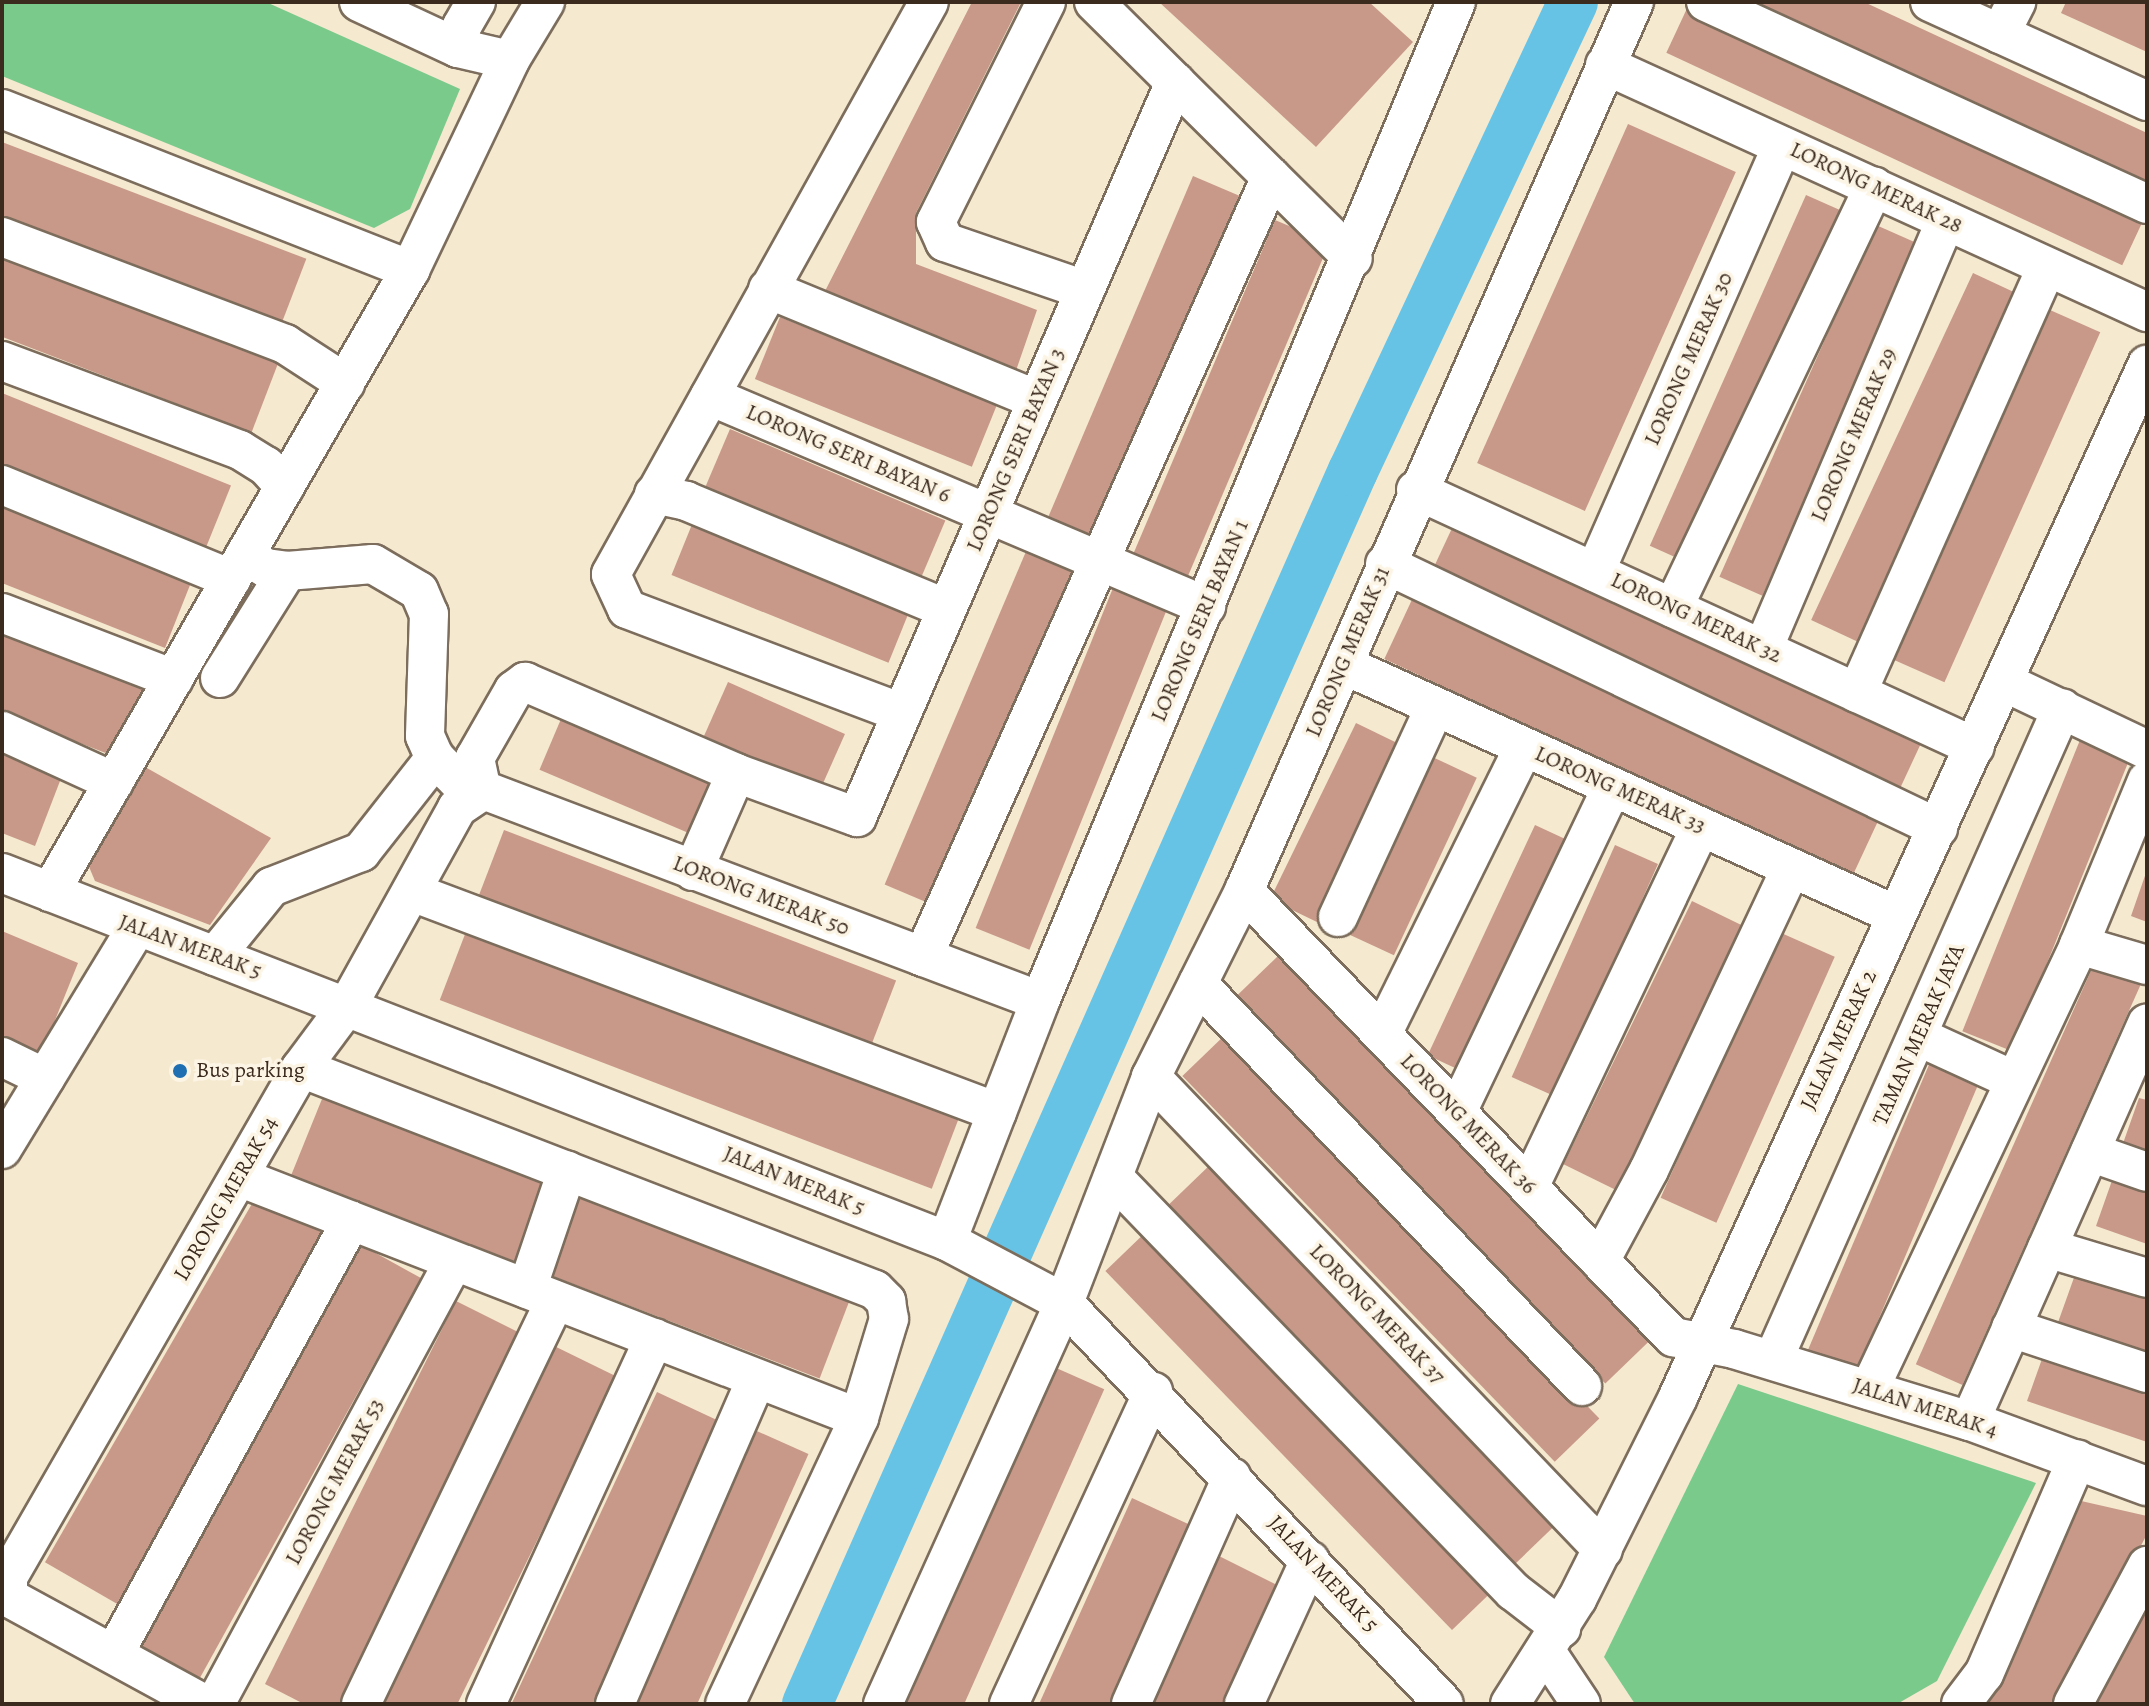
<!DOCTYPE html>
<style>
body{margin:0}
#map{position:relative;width:2149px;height:1706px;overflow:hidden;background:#f5e9d0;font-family:Alegreya,serif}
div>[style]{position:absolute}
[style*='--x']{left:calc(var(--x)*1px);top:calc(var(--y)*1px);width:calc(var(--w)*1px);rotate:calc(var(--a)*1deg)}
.green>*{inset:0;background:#7aca8b}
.river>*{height:50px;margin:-25px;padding:0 25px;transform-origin:25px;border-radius:25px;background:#67c3e5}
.building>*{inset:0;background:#c89889;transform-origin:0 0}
.roads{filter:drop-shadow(2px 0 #7c6d5c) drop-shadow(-2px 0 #7c6d5c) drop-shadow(0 2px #7c6d5c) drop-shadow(0 -2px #7c6d5c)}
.minor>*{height:38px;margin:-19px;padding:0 19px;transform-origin:19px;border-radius:19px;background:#fff}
.dots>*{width:22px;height:22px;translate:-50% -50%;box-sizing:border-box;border:4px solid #fcf5e5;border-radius:50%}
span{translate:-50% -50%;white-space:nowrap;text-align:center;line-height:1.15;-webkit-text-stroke:7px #fcf5e5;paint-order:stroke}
.street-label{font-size:22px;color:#3b2a1e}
.poi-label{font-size:22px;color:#3b2a1e}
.left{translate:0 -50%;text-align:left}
.frame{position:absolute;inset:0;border:4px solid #3b2a1e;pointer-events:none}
</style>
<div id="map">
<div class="green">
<div style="clip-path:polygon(2px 2px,266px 2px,460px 89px,410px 209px,374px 228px,2px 76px)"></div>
<div style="clip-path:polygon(1738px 1384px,2036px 1483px,1937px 1681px,1897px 1704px,1635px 1704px,1604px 1657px)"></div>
</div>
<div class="river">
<div style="--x:807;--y:1704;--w:1348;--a:-66.12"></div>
<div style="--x:1353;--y:471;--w:518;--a:-64.87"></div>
</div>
<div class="building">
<div style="clip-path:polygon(972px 2px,1021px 2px,916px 213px,916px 264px,1037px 310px,1013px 379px,821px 299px)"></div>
<div style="clip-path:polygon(1159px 2px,1369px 2px,1413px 42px,1316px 147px)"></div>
<div style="left:1690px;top:2px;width:503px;height:56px;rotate:25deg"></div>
<div style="clip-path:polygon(1725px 2px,1864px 2px,2147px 133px,2147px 198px)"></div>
<div style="clip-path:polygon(2066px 2px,2147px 2px,2147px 52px,2061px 13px)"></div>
<div style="left:1628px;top:124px;width:118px;height:371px;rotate:24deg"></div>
<div style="left:2px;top:142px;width:326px;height:73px;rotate:21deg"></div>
<div style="left:1193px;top:176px;width:58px;height:373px;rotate:23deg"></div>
<div style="left:1806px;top:195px;width:47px;height:384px;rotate:24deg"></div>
<div style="left:1275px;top:220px;width:59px;height:372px;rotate:23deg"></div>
<div style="left:1876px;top:225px;width:47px;height:385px;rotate:24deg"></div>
<div style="left:2px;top:251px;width:298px;height:80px;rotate:21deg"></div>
<div style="left:1973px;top:273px;width:55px;height:383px;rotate:25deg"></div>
<div style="left:2050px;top:310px;width:55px;height:383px;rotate:24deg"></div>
<div style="left:780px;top:317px;width:234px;height:67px;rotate:22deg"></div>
<div style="left:2px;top:393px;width:247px;height:78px;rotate:22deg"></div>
<div style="left:730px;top:429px;width:234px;height:68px;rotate:23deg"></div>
<div style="clip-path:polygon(2px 498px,194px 575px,165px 648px,2px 583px)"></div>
<div style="left:1460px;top:511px;width:516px;height:76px;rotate:25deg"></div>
<div style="left:697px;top:512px;width:234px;height:68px;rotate:22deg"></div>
<div style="left:1030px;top:542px;width:57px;height:372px;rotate:23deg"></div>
<div style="left:1115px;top:583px;width:58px;height:372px;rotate:22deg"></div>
<div style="left:1416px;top:591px;width:516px;height:75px;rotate:25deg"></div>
<div style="clip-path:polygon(2px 628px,144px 683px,116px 757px,2px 713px)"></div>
<div style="left:728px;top:682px;width:128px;height:59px;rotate:24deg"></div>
<div style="left:561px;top:719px;width:162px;height:55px;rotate:23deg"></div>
<div style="left:1356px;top:723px;width:55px;height:196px;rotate:26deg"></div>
<div style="left:2080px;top:740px;width:53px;height:314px;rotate:22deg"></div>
<div style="clip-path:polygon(2px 743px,65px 768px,35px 846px,2px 833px)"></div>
<div style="left:1426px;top:754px;width:56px;height:196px;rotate:25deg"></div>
<div style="clip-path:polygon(138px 763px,271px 838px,210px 925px,95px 881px,84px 855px)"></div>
<div style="left:1535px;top:825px;width:47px;height:254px;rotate:25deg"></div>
<div style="left:504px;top:830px;width:420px;height:78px;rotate:21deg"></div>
<div style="left:1615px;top:845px;width:47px;height:254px;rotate:24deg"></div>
<div style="clip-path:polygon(2147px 870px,2147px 922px,2131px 916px)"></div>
<div style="left:1692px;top:901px;width:60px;height:293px;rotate:26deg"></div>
<div style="left:467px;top:929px;width:527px;height:76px;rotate:21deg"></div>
<div style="clip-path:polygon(2px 931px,78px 963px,41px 1055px,2px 1039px)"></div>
<div style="left:1779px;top:932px;width:61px;height:291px;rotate:24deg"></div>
<div style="left:1279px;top:955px;width:535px;height:63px;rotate:46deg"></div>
<div style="left:2094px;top:964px;width:51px;height:438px;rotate:24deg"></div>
<div style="left:1227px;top:1033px;width:536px;height:62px;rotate:46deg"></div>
<div style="left:1931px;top:1060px;width:53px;height:316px;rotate:23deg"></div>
<div style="left:324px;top:1094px;width:248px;height:92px;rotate:22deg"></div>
<div style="clip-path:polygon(2139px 1098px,2147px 1100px,2147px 1161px,2120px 1152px)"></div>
<div style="left:1213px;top:1162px;width:499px;height:62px;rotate:46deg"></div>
<div style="clip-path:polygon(2115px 1172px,2147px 1183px,2147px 1244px,2096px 1226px)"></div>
<div style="left:257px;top:1195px;width:85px;height:424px;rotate:30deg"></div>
<div style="left:573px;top:1195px;width:296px;height:83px;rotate:21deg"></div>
<div style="left:1150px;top:1228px;width:499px;height:62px;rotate:46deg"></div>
<div style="left:354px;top:1241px;width:77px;height:458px;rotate:29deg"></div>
<div style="clip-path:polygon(2076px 1272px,2147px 1299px,2147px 1360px,2056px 1328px)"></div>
<div style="clip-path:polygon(456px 1301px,528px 1337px,345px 1704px,304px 1704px,265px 1684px)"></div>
<div style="left:546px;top:1342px;width:79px;height:402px;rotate:26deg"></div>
<div style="clip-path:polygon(2047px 1345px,2147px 1382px,2147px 1442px,2027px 1401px)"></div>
<div style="left:1054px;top:1367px;width:55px;height:369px;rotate:24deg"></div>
<div style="left:657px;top:1392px;width:79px;height:343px;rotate:25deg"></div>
<div style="left:750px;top:1428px;width:64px;height:301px;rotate:24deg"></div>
<div style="clip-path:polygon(1132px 1498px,1199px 1529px,1119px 1704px,1039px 1704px)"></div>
<div style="clip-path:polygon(2068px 1498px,2147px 1516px,2147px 1534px,2059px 1704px,1984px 1704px)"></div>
<div style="clip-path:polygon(1209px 1551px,1277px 1585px,1222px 1704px,1141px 1704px)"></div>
<div style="clip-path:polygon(2147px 1595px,2147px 1704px,2089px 1704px)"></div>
</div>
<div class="roads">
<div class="minor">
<div style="--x:359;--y:2;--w:109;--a:24.9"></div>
<div style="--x:458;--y:48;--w:53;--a:13"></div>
<div style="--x:1046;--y:2;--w:246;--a:116.6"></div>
<div style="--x:936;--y:222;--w:22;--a:66"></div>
<div style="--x:945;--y:242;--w:148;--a:18.9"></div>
<div style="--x:1094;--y:2;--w:364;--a:44.7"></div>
<div style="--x:1706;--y:2;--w:485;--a:24.6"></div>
<div style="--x:1930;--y:2;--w:239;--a:24.5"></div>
<div style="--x:2000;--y:34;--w:36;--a:-63"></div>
<div style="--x:458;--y:48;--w:22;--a:-80"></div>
<div style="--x:462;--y:26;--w:28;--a:-60"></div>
<div style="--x:1605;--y:65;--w:596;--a:24.5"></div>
<div style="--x:2;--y:109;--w:439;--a:21.5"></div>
<div style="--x:2;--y:237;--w:303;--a:20.7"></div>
<div style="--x:285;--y:344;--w:72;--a:33"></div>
<div style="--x:768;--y:289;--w:291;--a:22.4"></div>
<div style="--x:2;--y:361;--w:254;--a:20.5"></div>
<div style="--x:240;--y:450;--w:31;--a:32"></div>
<div style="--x:266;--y:466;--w:28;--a:48"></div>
<div style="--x:710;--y:396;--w:539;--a:22.95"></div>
<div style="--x:2;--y:485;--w:248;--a:22.3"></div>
<div style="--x:1416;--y:490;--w:615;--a:24.69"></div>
<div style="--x:654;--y:494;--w:33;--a:12"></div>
<div style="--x:686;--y:501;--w:282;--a:22.5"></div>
<div style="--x:245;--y:555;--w:25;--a:32"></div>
<div style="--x:266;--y:568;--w:21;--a:8"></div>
<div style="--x:287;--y:571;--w:86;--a:-4.7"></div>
<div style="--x:373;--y:564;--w:53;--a:30.4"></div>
<div style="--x:419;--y:591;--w:25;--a:67"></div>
<div style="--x:429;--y:614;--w:122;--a:91.9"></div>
<div style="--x:425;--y:736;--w:24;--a:66"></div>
<div style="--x:435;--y:758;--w:31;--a:45"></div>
<div style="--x:457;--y:780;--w:623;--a:20.76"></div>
<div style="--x:1385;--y:564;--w:613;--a:25.52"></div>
<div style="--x:1595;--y:572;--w:465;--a:-66.3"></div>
<div style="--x:1673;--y:608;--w:467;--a:-64.5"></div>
<div style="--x:2;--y:613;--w:184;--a:21"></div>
<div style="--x:1763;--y:649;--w:466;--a:-66.9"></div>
<div style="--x:1344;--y:665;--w:606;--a:24.37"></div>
<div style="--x:220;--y:678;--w:126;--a:-57.9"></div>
<div style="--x:2004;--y:682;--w:158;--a:25.4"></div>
<div style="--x:1857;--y:693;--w:466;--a:-66"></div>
<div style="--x:902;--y:713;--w:294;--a:-159.3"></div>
<div style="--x:627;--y:609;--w:38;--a:-115"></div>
<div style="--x:611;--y:574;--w:654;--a:-60.93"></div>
<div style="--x:2;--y:731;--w:123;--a:24.5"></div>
<div style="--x:482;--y:791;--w:34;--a:-102"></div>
<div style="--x:475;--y:758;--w:78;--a:-60.2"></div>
<div style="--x:514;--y:690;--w:14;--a:-36"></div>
<div style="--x:525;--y:682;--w:230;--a:23.3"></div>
<div style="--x:736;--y:773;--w:129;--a:20"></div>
<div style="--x:857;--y:817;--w:801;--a:-66.6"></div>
<div style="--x:693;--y:871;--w:107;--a:-66.3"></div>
<div style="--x:2;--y:873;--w:1014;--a:21.28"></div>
<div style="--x:947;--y:1241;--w:132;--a:27.9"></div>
<div style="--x:1064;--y:1303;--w:552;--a:46.54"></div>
<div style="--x:1244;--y:891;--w:619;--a:46.11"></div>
<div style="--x:1673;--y:1337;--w:62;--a:11.1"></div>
<div style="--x:1734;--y:1349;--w:247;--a:17"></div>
<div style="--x:1970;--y:1421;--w:189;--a:20.2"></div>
<div style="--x:50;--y:892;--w:719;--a:-59.94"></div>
<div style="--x:410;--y:270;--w:233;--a:-64.5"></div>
<div style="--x:510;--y:60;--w:68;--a:-58.9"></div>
<div style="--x:412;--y:892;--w:625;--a:20.61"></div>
<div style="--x:1338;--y:917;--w:231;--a:-65.2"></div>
<div style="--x:2079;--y:945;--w:71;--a:16.4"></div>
<div style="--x:215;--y:956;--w:89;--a:-50.9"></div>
<div style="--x:271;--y:887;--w:97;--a:-21.3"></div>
<div style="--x:361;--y:852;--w:120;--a:-51.8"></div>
<div style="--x:923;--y:957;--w:854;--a:-65.96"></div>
<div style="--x:1198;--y:984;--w:556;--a:46.31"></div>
<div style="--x:1382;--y:1034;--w:320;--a:-63.7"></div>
<div style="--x:1919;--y:1037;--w:103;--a:24.6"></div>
<div style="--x:2;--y:1057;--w:48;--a:26"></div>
<div style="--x:301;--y:1068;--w:615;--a:21.14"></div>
<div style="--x:875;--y:1290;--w:16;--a:45"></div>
<div style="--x:886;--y:1301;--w:18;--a:81"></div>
<div style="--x:889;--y:1319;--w:103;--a:106.9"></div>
<div style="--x:859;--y:1418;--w:316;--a:115.1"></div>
<div style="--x:1151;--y:1077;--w:654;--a:46.3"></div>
<div style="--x:1457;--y:1112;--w:360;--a:-64.5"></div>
<div style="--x:2;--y:1149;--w:258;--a:-58.7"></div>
<div style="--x:2090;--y:1152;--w:60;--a:19.3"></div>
<div style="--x:239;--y:1177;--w:665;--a:21.24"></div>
<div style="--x:1113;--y:1177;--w:576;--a:45.99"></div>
<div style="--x:1513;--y:1591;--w:61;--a:37.6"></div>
<div style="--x:1529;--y:1187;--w:399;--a:-64.5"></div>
<div style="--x:947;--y:1241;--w:257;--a:-68.8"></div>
<div style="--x:1040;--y:1001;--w:1082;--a:-67.39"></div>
<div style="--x:2047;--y:1248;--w:104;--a:16.7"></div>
<div style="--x:1600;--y:1261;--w:103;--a:-61.7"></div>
<div style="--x:1649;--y:1170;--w:334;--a:-64.8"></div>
<div style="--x:527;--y:1289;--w:125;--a:-71.3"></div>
<div style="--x:2011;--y:1328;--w:143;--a:18.3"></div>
<div style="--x:1773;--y:1360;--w:713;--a:-66.09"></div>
<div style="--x:1869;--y:1390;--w:492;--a:-64.7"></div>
<div style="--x:2079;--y:945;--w:178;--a:-67.5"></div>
<div style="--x:1970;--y:1421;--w:435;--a:-66"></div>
<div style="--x:1547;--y:1653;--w:61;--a:56.3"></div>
<div style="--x:114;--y:1654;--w:494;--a:-61.3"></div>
<div style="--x:204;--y:1704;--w:223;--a:-151.4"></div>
<div style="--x:8;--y:1597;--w:20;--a:-90"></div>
<div style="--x:8;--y:1577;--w:587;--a:-60.07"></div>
<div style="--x:301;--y:1068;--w:79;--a:-53.3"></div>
<div style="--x:348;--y:1005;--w:225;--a:-61"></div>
<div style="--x:457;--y:808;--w:30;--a:-34"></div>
<div style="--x:215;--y:1704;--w:503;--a:-61.65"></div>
<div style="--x:361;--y:1704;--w:448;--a:-64.3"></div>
<div style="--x:486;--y:1704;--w:403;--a:-65.3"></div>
<div style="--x:615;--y:1704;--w:354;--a:-66.5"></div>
<div style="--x:883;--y:1704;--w:440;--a:-65.7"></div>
<div style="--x:1064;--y:1303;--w:242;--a:-68.9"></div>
<div style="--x:1151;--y:1077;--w:208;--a:-63.4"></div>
<div style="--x:1244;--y:891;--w:971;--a:-66.31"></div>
<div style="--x:1009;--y:1704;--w:344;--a:-65.2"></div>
<div style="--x:1131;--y:1704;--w:248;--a:-66"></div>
<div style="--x:1244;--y:1704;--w:158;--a:-65.4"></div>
<div style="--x:1510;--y:1704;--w:125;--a:-57.5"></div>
<div style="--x:1577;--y:1599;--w:226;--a:-63.4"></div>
<div style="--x:1678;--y:1397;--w:1134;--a:-65.56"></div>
<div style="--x:1961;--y:1704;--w:38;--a:-53"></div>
<div style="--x:1984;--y:1674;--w:234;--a:-66.6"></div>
<div style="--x:2073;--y:1704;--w:157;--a:-61.8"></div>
</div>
</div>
<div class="dots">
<div style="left:180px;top:1071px;background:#1f6fb2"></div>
</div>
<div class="street-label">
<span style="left:1876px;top:188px;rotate:25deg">LORONG MERAK 28</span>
<span style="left:1689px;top:359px;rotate:-66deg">LORONG MERAK 30</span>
<span style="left:1854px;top:435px;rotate:-67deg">LORONG MERAK 29</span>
<span style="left:1016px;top:450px;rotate:-67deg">LORONG SERI BAYAN 3</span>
<span style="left:848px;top:454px;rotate:23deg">LORONG SERI BAYAN 6</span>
<span style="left:1696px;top:618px;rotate:25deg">LORONG MERAK 32</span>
<span style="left:1200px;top:621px;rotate:-67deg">LORONG SERI BAYAN 1</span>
<span style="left:1348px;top:652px;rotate:-67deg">LORONG MERAK 31</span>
<span style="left:1620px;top:790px;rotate:24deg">LORONG MERAK 33</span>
<span style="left:761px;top:896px;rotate:21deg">LORONG MERAK 50</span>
<span style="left:190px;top:947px;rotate:20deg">JALAN MERAK 5</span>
<span style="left:1919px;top:1035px;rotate:-66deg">TAMAN MERAK JAYA</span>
<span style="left:1839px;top:1040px;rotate:-65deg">JALAN MERAK 2</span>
<span style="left:1468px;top:1124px;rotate:46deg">LORONG MERAK 36</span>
<span style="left:794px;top:1181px;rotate:22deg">JALAN MERAK 5</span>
<span style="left:226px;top:1199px;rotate:-60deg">LORONG MERAK 54</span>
<span style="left:1377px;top:1314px;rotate:46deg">LORONG MERAK 37</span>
<span style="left:1925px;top:1408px;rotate:18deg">JALAN MERAK 4</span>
<span style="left:335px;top:1482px;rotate:-62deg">LORONG MERAK 53</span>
<span style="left:1323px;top:1574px;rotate:47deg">JALAN MERAK 5</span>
</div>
<div class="poi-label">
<span class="left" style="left:196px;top:1071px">Bus parking</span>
</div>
<div class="frame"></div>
</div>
